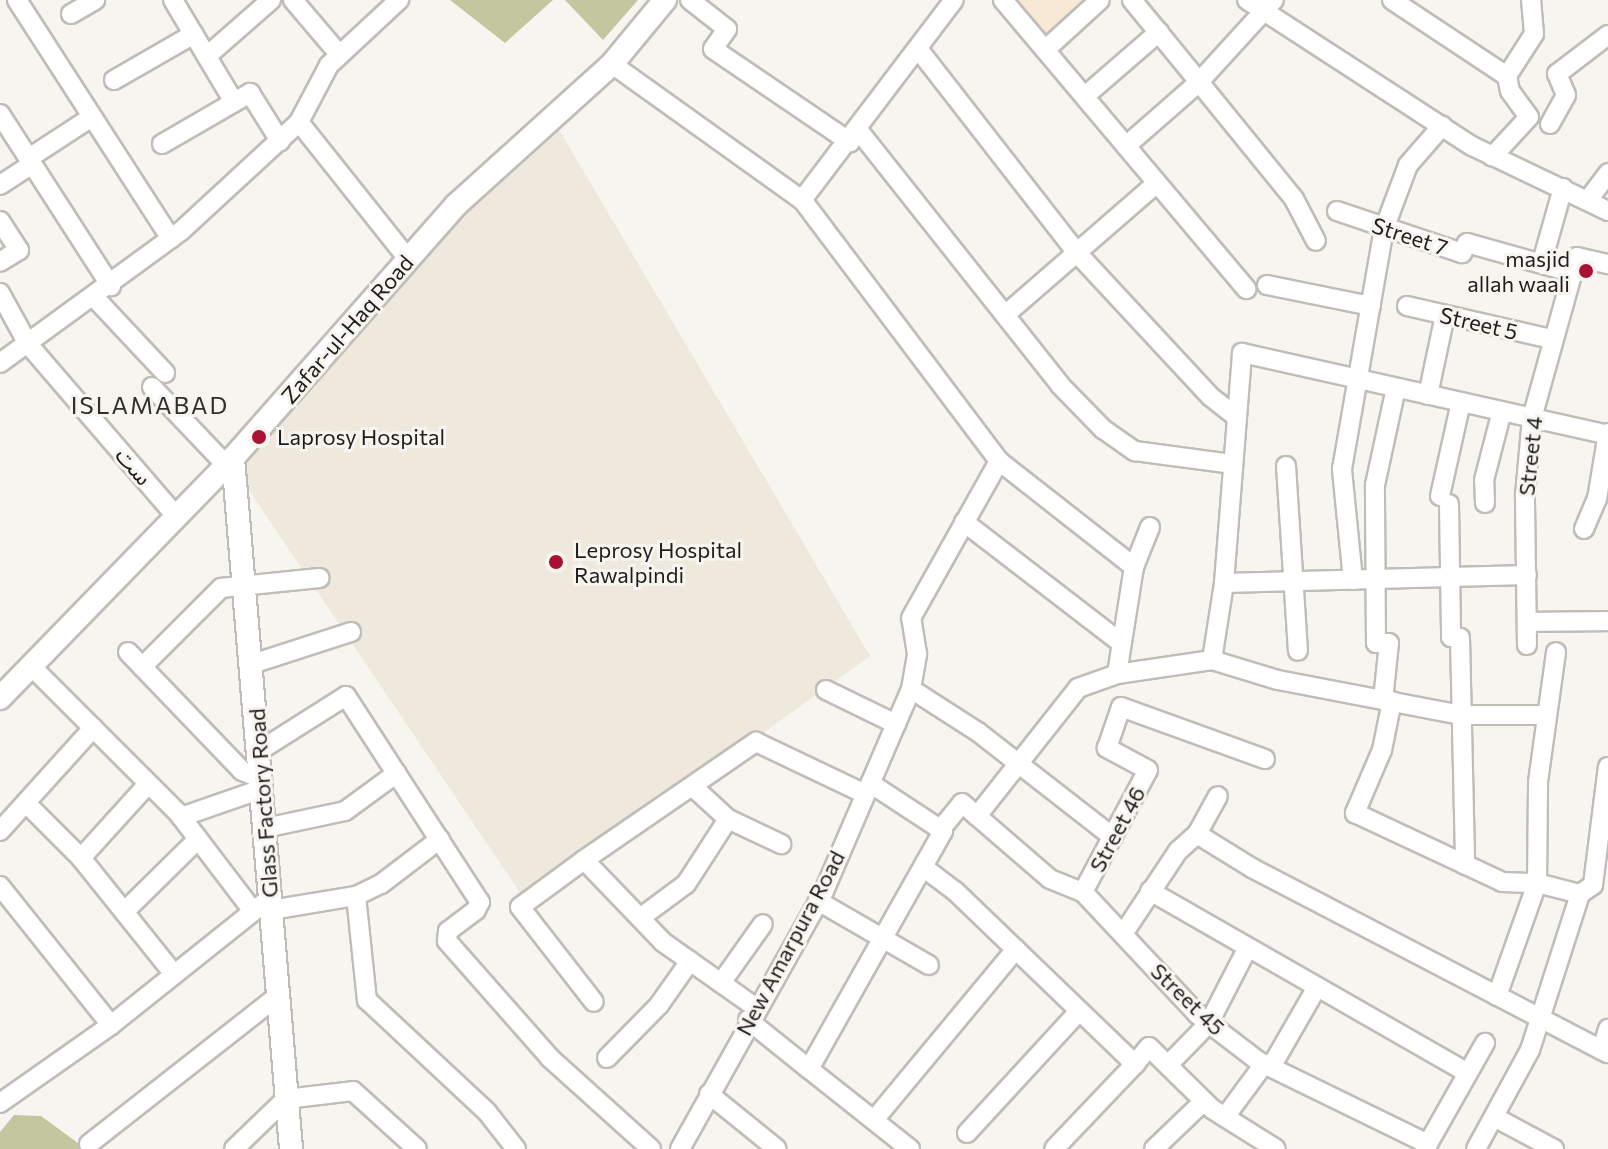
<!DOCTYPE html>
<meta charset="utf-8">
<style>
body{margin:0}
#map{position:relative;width:1608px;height:1149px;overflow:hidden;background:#f7f5f0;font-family:Commissioner,"Noto Sans Arabic",sans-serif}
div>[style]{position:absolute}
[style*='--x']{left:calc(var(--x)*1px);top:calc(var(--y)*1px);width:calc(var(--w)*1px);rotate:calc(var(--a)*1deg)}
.built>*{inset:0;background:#eee8dd}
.industrial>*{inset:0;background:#f7e9d5}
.green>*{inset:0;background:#c4c6a0}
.roads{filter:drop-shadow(2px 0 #c0bdb9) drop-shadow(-2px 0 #c0bdb9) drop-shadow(0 2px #c0bdb9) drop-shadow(0 -2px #c0bdb9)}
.minor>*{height:18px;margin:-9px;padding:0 9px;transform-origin:9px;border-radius:9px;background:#fff}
.tertiary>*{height:22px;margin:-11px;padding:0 11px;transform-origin:11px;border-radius:11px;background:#fff}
.dots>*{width:22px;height:22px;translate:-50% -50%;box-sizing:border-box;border:4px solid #f7f5f0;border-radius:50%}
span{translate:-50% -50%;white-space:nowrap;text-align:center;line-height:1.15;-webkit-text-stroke:6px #f7f5f0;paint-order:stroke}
.street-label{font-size:22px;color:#1e1d1c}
.poi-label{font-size:22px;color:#1e1d1c}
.right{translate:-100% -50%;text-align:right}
.left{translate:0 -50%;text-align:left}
.neighbourhood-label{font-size:24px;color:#312f2c;letter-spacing:2px}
</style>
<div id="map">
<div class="built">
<div style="clip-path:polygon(552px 118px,870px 656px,527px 903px,234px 468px,318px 362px)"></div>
</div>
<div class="industrial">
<div style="clip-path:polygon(1005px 0,1097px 0,1049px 45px)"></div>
</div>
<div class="green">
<div style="clip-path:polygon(450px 0,553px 0,505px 43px)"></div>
<div style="clip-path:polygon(565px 0,638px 0,603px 40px)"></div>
<div style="clip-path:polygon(14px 1115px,41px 1116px,86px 1149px,0 1149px,0 1132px)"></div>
</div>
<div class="roads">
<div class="minor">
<div style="--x:17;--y:0;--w:284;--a:57.2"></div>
<div style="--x:173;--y:0;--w:119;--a:59.1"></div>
<div style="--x:293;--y:0;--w:71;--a:49.6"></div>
<div style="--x:690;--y:0;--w:47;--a:38.1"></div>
<div style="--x:727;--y:29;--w:24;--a:125"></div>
<div style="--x:713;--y:49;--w:166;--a:34.2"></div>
<div style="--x:1003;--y:0;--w:378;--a:49.9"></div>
<div style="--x:1132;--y:0;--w:106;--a:50.7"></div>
<div style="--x:1199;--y:82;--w:111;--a:-47.6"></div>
<div style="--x:1247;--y:0;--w:268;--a:33"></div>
<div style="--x:1472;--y:146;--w:151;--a:25.5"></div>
<div style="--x:1392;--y:0;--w:138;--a:33.5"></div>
<div style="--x:1507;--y:76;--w:15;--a:79"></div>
<div style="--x:1510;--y:91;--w:32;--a:54"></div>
<div style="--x:1529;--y:117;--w:54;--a:132.8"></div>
<div style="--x:71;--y:14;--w:28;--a:-30"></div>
<div style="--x:919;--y:50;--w:259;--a:52.1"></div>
<div style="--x:1078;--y:254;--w:195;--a:47.1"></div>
<div style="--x:1211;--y:397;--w:33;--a:38"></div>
<div style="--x:1045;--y:50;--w:74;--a:-42.3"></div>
<div style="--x:207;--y:56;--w:85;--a:-41.2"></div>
<div style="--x:612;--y:64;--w:234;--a:35.6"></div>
<div style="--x:802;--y:200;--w:251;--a:-52.8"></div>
<div style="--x:1507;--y:76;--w:50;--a:-57.3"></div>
<div style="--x:1534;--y:34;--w:34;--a:-95"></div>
<div style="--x:114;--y:80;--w:92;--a:-29.9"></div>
<div style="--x:1085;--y:96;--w:98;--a:-40.9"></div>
<div style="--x:0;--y:114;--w:205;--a:57.2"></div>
<div style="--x:299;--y:122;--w:175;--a:51.5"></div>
<div style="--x:1550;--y:124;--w:33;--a:-61"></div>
<div style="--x:1566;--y:95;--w:23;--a:-113"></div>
<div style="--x:1557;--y:74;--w:64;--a:-37.4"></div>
<div style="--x:859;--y:131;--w:324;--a:51.6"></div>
<div style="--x:1060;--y:385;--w:62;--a:45.7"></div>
<div style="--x:1103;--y:429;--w:39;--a:35"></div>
<div style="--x:1135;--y:451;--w:99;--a:7.6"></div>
<div style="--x:162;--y:144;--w:102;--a:-30.1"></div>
<div style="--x:250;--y:93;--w:57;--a:58"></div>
<div style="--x:1126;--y:146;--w:97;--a:-41.2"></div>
<div style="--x:1199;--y:82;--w:151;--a:50.9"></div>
<div style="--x:1294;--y:199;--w:47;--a:62.4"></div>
<div style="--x:29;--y:158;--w:75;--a:-33.1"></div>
<div style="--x:0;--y:185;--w:38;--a:-33"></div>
<div style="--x:1588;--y:200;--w:34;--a:-53"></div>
<div style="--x:1337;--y:211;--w:132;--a:18.6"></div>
<div style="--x:1462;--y:253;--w:11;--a:-63"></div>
<div style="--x:1467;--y:243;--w:107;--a:15.7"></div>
<div style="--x:0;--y:221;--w:35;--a:57"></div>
<div style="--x:19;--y:250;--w:22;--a:148"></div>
<div style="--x:1542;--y:262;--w:77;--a:-74.2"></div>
<div style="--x:1267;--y:285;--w:106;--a:11.4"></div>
<div style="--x:0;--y:293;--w:58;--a:61.2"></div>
<div style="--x:28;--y:344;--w:227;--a:49.3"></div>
<div style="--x:94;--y:297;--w:104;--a:46.9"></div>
<div style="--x:1407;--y:306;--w:148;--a:12.9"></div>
<div style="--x:1005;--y:315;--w:201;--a:-41"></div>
<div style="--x:0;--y:363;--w:224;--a:-36.1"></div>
<div style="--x:181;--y:231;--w:161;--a:-42.7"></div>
<div style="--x:299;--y:122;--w:64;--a:-62.2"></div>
<div style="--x:329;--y:65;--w:96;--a:-42.9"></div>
<div style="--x:152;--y:387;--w:108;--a:46.5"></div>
<div style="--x:1428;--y:395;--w:82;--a:-78"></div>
<div style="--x:999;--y:461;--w:172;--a:38.1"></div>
<div style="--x:1286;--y:466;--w:185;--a:86.3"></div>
<div style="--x:1440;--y:496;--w:96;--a:-77.4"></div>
<div style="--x:1485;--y:503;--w:23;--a:-92"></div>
<div style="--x:1484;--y:480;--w:71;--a:-75.4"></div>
<div style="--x:1449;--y:504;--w:133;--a:89.1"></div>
<div style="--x:1451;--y:637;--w:9;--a:6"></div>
<div style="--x:1460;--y:638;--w:227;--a:88.7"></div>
<div style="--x:964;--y:522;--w:197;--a:37.6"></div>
<div style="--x:1584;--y:529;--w:33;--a:-67"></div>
<div style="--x:1597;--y:499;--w:67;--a:-80.5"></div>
<div style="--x:1353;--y:580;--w:112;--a:-95.7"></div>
<div style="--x:1342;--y:469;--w:244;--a:-80.1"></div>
<div style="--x:1384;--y:229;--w:68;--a:-69.4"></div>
<div style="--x:1408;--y:165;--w:52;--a:-48.9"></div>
<div style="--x:1224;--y:583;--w:303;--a:-1.5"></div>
<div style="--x:1527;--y:622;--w:81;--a:-0.7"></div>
<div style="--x:1527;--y:645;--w:150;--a:-90.8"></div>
<div style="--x:1525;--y:495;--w:77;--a:-84.8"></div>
<div style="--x:1532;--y:418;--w:167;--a:-74.4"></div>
<div style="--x:1577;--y:257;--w:32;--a:13"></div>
<div style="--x:128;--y:652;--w:165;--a:46.2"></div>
<div style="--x:242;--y:771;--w:22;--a:22"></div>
<div style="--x:1212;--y:660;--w:78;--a:-81.1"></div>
<div style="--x:1224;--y:583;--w:231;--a:-85.5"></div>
<div style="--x:1242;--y:353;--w:375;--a:12.6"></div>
<div style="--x:252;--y:664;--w:104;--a:-17.9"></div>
<div style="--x:30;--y:665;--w:211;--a:45"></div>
<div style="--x:179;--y:814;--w:122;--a:52.7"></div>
<div style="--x:142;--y:667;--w:112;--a:-45"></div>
<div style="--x:221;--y:588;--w:99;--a:-5.8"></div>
<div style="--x:1117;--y:674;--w:108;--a:-81"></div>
<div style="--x:1134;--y:567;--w:43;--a:-68.2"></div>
<div style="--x:911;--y:689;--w:80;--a:32.7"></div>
<div style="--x:978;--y:732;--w:171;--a:37.9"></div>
<div style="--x:826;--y:690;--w:78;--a:25.9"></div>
<div style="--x:1383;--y:700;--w:57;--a:-84"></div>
<div style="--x:1389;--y:643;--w:13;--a:180"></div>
<div style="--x:1376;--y:643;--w:158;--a:-90.4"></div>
<div style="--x:1375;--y:485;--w:99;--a:-77.8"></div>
<div style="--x:1392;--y:701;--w:50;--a:101.5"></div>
<div style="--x:1382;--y:750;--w:69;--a:113.2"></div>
<div style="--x:1355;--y:813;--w:162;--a:25.1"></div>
<div style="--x:1502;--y:882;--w:35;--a:2"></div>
<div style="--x:1537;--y:883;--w:44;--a:14.3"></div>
<div style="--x:259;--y:751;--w:103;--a:-32.3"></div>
<div style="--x:346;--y:696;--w:246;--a:57"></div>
<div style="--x:480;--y:902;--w:9;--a:117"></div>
<div style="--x:476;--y:910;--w:35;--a:143"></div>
<div style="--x:448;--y:931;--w:10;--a:96"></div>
<div style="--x:447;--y:941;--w:156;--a:48.6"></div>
<div style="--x:550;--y:1058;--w:136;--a:42"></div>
<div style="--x:692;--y:786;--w:49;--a:42.5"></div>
<div style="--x:728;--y:819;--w:59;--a:25.3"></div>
<div style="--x:26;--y:803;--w:78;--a:45"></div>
<div style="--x:81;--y:858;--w:149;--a:51.3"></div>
<div style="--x:977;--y:816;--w:96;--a:40.8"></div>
<div style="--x:1050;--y:879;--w:35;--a:22"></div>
<div style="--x:1083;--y:892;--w:167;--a:46.9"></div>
<div style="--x:1197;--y:1014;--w:77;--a:37.6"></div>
<div style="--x:1258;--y:1061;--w:189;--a:26"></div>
<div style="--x:181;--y:817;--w:86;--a:-19.1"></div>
<div style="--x:265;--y:828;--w:82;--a:-12"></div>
<div style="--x:345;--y:811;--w:64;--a:-36.2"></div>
<div style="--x:941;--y:829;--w:33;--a:-51"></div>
<div style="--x:962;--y:803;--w:20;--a:41"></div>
<div style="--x:977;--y:816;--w:163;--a:-51.7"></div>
<div style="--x:1078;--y:688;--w:41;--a:-19.7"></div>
<div style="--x:1117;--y:674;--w:96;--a:-8.4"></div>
<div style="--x:1212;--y:660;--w:69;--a:16.9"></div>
<div style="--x:1278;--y:680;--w:187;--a:10.8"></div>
<div style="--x:1462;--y:715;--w:85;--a:0"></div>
<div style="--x:0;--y:831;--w:139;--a:-47.9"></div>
<div style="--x:1197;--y:834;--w:65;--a:31.7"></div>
<div style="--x:1252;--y:868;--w:401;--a:27.5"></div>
<div style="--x:81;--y:858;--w:100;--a:-47.8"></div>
<div style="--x:584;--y:860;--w:79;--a:143.7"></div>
<div style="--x:520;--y:907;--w:120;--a:52.1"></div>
<div style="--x:923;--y:867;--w:40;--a:37"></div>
<div style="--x:955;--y:891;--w:250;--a:43.9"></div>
<div style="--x:1135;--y:1064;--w:117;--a:133.6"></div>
<div style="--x:0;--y:886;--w:178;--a:51.4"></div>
<div style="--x:1150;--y:891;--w:366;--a:29.8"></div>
<div style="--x:1083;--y:892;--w:138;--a:-62"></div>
<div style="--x:1148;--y:770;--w:47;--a:-151.8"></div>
<div style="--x:1107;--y:748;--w:43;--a:-71.1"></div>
<div style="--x:1121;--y:707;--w:153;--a:19.9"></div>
<div style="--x:356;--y:896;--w:28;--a:-26"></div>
<div style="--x:381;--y:884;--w:74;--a:-37.3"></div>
<div style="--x:818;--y:901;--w:128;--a:30"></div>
<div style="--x:271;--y:910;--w:86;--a:-9.4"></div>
<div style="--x:356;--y:896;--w:105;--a:84"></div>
<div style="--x:367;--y:1000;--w:164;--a:43"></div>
<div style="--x:487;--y:1112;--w:47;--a:51.9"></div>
<div style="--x:124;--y:912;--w:104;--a:-44.6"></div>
<div style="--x:640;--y:918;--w:57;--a:-36.5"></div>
<div style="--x:686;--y:884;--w:77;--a:-57.1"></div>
<div style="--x:1123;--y:934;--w:100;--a:-56.5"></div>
<div style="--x:1178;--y:851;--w:25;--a:-42"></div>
<div style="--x:1197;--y:834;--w:43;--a:-61.1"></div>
<div style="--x:721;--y:983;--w:72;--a:-54.6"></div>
<div style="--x:1497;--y:996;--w:120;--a:-70.5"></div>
<div style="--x:1537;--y:883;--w:101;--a:-89.4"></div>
<div style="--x:1538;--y:782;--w:131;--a:-82.1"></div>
<div style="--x:755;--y:1007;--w:113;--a:-144.8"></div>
<div style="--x:663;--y:942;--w:114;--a:-133.9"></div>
<div style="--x:584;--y:860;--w:209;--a:-34.5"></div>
<div style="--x:756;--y:742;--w:121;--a:25.5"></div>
<div style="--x:748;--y:1020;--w:78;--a:38.8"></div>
<div style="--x:809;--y:1069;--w:273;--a:-60.6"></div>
<div style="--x:943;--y:831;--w:87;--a:-146.7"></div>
<div style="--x:1602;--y:1050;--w:22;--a:-74"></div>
<div style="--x:607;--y:1058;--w:74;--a:-45.5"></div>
<div style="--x:659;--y:1005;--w:54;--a:-54.8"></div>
<div style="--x:1135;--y:1064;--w:22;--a:-51"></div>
<div style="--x:1149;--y:1047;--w:88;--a:44.5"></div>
<div style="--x:1212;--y:1109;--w:75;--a:32"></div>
<div style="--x:1168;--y:1065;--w:59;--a:-45.7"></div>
<div style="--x:1209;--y:1023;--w:85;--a:-62.8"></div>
<div style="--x:1271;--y:1067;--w:92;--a:-60.1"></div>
<div style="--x:809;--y:1069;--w:129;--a:38.4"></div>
<div style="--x:709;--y:1094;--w:87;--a:39"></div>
<div style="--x:0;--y:1103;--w:136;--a:-35.1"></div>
<div style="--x:111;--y:1025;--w:203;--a:-38.6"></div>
<div style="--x:1225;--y:1117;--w:66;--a:-53.7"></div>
<div style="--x:1496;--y:1118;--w:66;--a:28.1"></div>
<div style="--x:874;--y:1120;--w:222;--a:-50.3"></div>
<div style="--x:967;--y:1133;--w:166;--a:-47.4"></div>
<div style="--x:89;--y:1144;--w:240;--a:-38.1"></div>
<div style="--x:234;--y:1149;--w:72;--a:-43.9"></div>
<div style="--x:286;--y:1099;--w:67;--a:-6.8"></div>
<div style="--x:353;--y:1091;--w:86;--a:42.2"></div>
<div style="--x:680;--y:1149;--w:295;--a:-60.8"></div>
<div style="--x:824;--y:891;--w:220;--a:-66.7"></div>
<div style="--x:911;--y:689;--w:36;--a:-80"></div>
<div style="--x:917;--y:654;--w:36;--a:-99"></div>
<div style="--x:911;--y:618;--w:180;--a:-60.7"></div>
<div style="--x:999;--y:461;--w:327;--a:-127"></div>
<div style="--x:1154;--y:1149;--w:69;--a:-43.8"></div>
<div style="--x:1425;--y:1149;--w:122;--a:-60.5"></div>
<div style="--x:1476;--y:1149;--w:113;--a:-61.4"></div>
<div style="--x:1530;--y:1050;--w:164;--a:-72.2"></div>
<div style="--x:1580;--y:894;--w:16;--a:-35"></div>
<div style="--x:1593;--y:885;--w:119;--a:-82.8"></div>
</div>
<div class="tertiary">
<div style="--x:233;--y:458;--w:693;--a:85.2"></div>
<div style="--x:0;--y:698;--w:334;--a:-45.8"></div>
<div style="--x:233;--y:458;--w:337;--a:-48.6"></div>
<div style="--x:456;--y:205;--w:210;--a:-42.1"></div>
<div style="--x:612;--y:64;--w:83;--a:-50.4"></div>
</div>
</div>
<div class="dots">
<div style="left:1586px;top:271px;background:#a91235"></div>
<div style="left:259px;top:437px;background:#a91235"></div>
<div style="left:556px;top:562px;background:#a91235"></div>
</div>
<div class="street-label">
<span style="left:1410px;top:236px;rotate:18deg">Street 7</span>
<span style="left:1479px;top:323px;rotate:13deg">Street 5</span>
<span style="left:347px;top:329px;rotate:-49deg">Zafar-ul-Haq Road</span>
<span style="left:1530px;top:456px;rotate:-84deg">Street 4</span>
<span style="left:134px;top:466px;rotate:49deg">ست</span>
<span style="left:263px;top:803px;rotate:-94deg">Glass Factory Road</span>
<span style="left:1117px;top:829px;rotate:-62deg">Street 46</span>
<span style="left:790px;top:943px;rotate:-62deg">New Amarpura Road</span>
<span style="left:1188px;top:999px;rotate:44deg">Street 45</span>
</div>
<div class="poi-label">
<span class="right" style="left:1570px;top:271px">masjid<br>allah waali</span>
<span class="left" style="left:277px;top:437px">Laprosy Hospital</span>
<span class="left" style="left:574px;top:562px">Leprosy Hospital<br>Rawalpindi</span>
</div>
<div class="neighbourhood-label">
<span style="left:150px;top:405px">ISLAMABAD</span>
</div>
</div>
